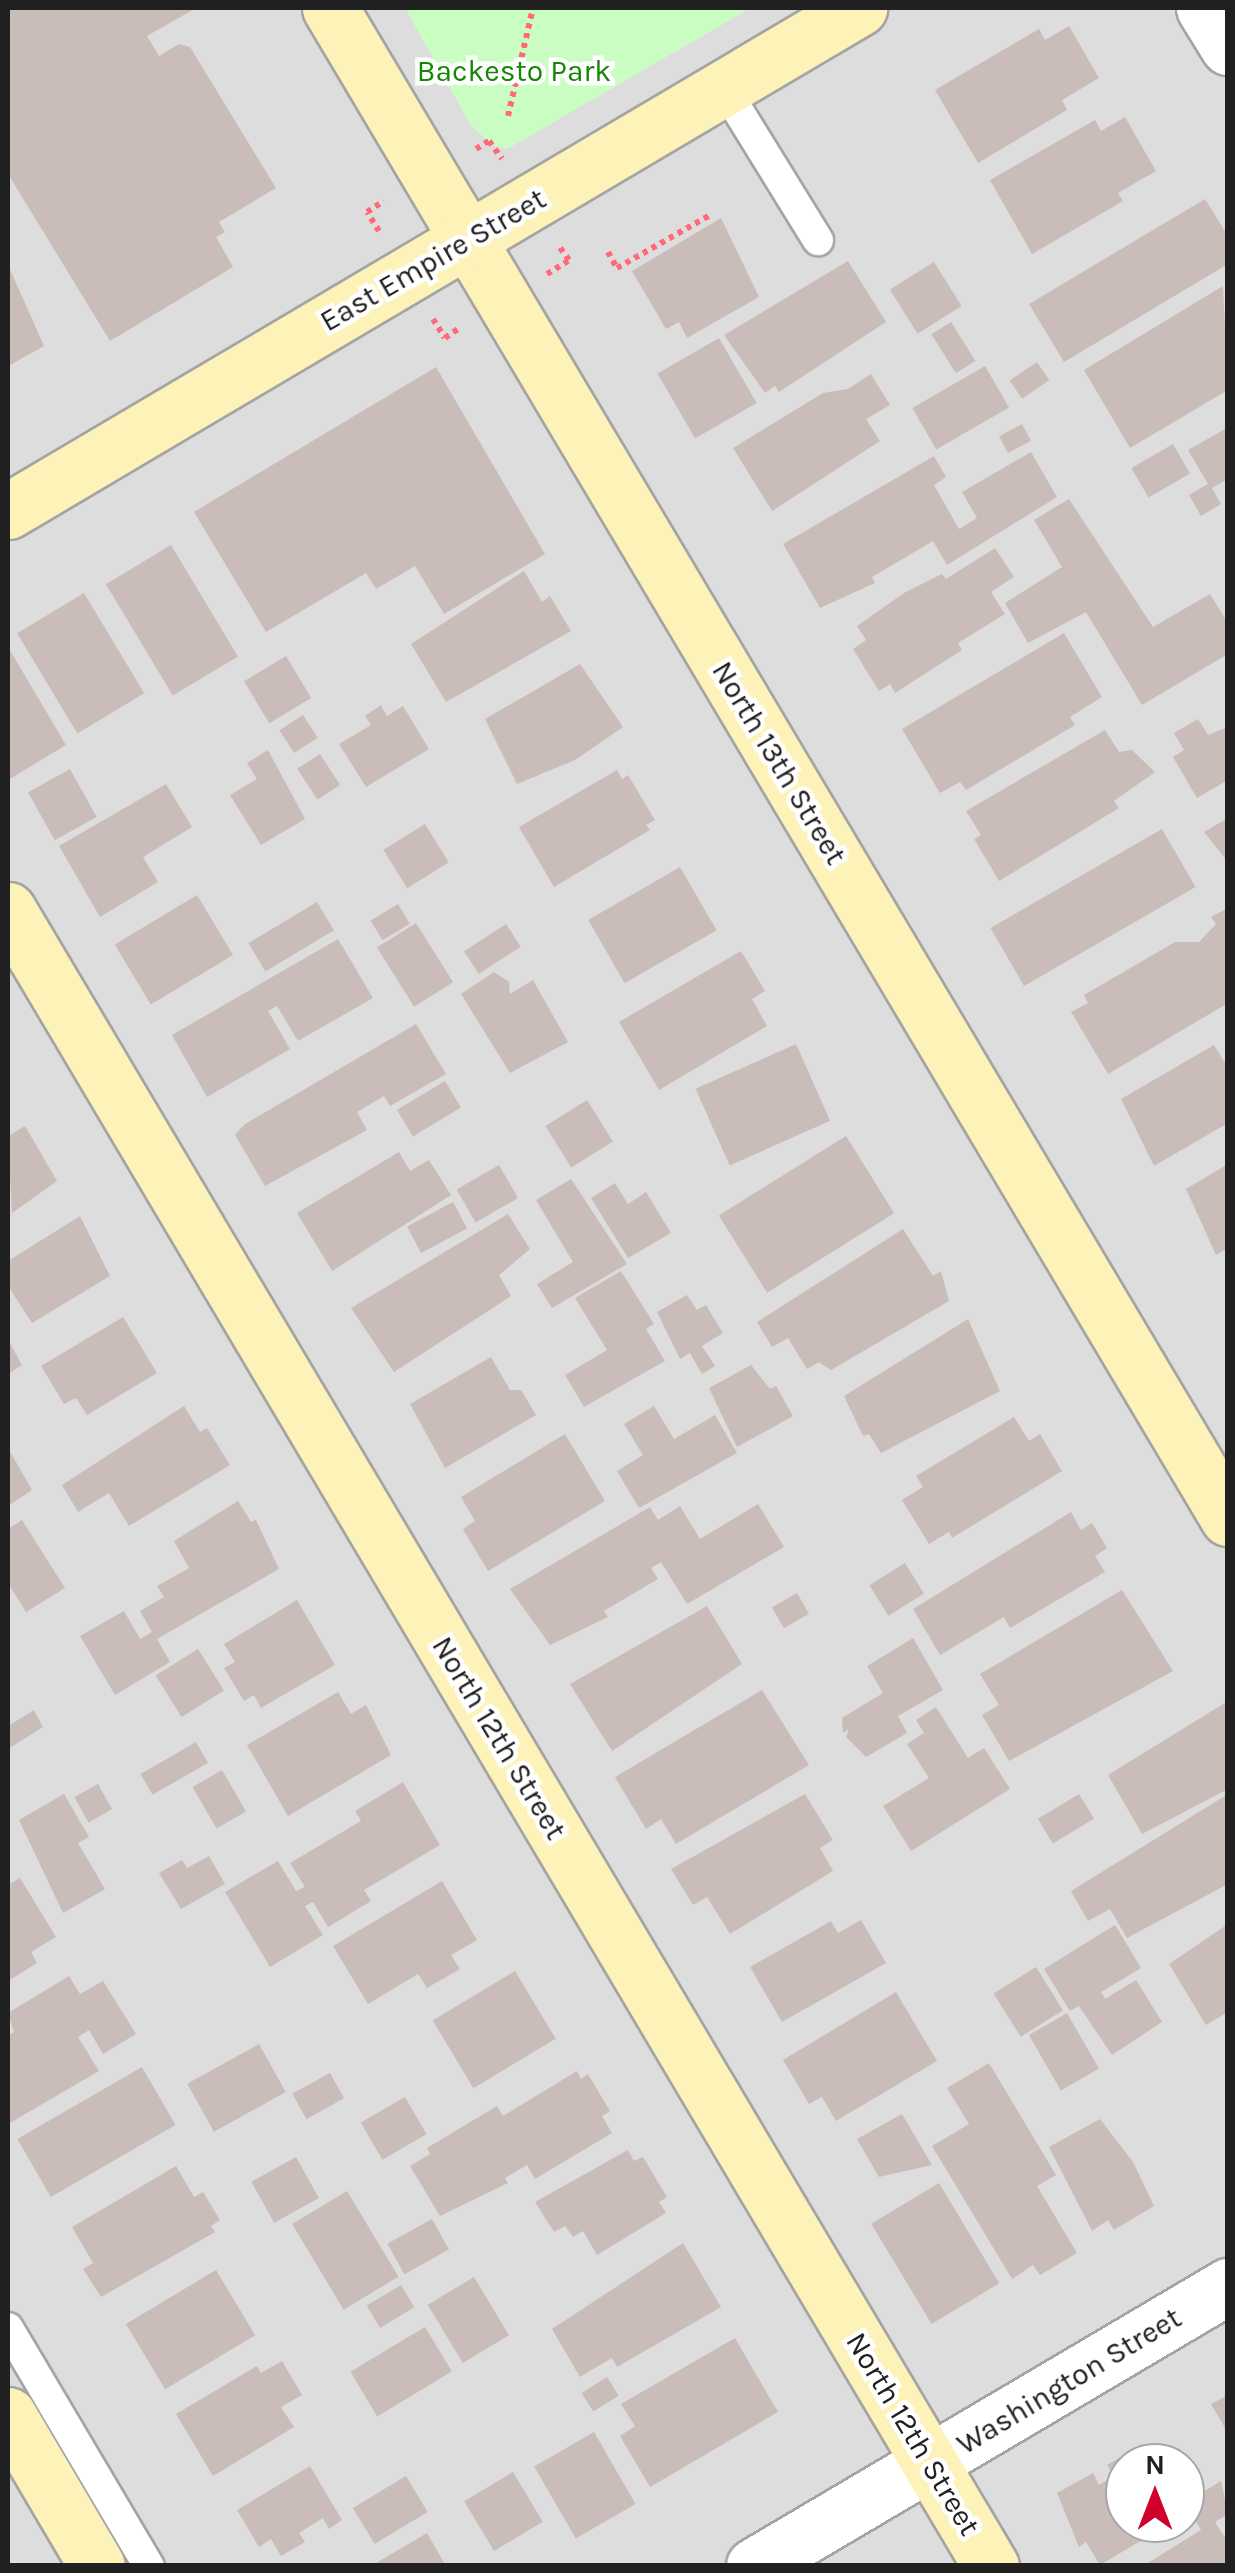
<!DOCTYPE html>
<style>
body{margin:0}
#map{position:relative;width:1235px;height:2573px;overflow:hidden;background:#f1ebe6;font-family:Karla,sans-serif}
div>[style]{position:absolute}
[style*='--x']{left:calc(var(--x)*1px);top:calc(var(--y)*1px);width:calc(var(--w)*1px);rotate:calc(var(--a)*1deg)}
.residential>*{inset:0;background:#dedddd}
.park>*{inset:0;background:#c9fdc2}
.building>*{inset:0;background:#c9bcb9;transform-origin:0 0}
.path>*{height:6px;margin-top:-3px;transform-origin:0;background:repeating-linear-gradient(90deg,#ff6979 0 5px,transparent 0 10px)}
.roads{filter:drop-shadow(2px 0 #a4a4a4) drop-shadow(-2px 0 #a4a4a4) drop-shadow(0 2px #a4a4a4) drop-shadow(0 -2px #a4a4a4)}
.lane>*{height:30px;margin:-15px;padding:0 15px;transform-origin:15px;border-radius:15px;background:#fff}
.street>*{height:55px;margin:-27.5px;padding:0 27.5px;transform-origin:27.5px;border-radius:27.5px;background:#fff}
.secondary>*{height:55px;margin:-27.5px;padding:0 27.5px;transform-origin:27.5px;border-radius:27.5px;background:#fdf2b8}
span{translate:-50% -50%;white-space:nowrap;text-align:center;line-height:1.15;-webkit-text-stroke:9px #fff;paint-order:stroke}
.park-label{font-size:30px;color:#168705}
.street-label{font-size:30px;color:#202020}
.frame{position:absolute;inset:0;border:10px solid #202020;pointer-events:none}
.north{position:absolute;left:1105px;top:2443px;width:100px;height:100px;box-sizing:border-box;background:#fff;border:2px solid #a6a6a6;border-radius:50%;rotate:0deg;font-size:28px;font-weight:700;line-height:40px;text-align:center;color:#202020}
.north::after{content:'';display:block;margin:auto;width:35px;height:45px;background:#d0002c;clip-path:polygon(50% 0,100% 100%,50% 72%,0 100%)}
</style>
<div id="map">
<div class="residential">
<div style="clip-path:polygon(evenodd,8px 8px,1227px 8px,1227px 2565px,8px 2566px,8px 8px,1125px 2463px,1185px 2463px,1185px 2523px,1125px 2523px,1125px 2463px)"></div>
</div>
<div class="park">
<div style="clip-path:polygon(405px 8px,751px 8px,507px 149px,492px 145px,470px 124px)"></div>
</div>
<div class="building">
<div style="clip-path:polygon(8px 8px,196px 8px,147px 36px,159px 56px,179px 44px,190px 47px,276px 188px,219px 222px,225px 232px,216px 237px,233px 267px,110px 341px,8px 174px)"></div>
<div style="clip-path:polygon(1069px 26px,1099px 78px,1062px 100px,1067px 110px,978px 163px,935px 90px,1039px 29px,1045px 40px)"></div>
<div style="clip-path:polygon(1125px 117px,1156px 171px,1118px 193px,1123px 201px,1032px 254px,990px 180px,1095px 120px,1101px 131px)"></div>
<div style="clip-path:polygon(1205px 199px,1228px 236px,1228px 264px,1064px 362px,1029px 304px)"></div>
<div style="clip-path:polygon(721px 218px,759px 297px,687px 338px,679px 322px,666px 329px,632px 271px)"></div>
<div style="clip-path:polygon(848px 261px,886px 322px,779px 392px,775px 386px,765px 393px,724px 335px)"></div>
<div style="left:934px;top:262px;width:52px;height:52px;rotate:58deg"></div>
<div style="clip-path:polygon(8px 265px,44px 346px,8px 366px)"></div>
<div style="clip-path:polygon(1223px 286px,1228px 390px,1130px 448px,1084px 370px)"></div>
<div style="left:951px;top:322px;width:46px;height:23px;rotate:58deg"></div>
<div style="left:719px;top:338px;width:75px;height:71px;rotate:60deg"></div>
<div style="left:1037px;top:362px;width:22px;height:33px;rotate:56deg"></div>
<div style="left:985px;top:366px;width:48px;height:84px;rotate:60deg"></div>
<div style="clip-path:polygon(436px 367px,545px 554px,444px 614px,415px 566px,376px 589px,366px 573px,266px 632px,194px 512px)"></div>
<div style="clip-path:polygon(871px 374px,890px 405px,866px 419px,880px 441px,772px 511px,733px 448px,823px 393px,848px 389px)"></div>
<div style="clip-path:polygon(1228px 420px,1228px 479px,1212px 488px,1221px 504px,1201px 516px,1189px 495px,1208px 484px,1188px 450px,1225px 429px)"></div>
<div style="left:1022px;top:424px;width:19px;height:26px;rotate:62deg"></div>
<div style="left:1173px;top:444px;width:34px;height:48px;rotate:60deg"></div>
<div style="clip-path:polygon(1031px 452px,1057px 497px,947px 565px,933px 541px,872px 577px,875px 583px,820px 608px,783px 544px,934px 456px,946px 477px,934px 485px,959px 529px,977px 518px,962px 492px)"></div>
<div style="clip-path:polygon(1069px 499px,1153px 627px,1210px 594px,1228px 623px,1228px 654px,1142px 705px,1086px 612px,1028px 643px,1005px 603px,1062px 567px,1034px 520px)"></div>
<div style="left:171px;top:545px;width:130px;height:76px;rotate:59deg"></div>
<div style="clip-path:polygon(995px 548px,1014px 577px,991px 592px,1005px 614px,958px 643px,962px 650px,895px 693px,890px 684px,879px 691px,853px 649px,866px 640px,857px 626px,904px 593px,942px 574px,946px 579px)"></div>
<div style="clip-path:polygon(524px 571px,542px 602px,550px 596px,571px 631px,446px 702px,411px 644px)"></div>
<div style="left:84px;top:593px;width:117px;height:78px;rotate:59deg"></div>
<div style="clip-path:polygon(1064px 633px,1102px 697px,1070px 717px,1075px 725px,966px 790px,960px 782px,940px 793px,902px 729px)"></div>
<div style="clip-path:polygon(8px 647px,66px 745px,8px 780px)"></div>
<div style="left:286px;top:656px;width:49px;height:49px;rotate:59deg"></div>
<div style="clip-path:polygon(580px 664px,623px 727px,575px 760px,517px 784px,485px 719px)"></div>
<div style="clip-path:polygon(381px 705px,387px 716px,403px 706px,429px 749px,366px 787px,339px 744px,371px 725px,365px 716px)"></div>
<div style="left:303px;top:715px;width:27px;height:28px;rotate:57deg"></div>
<div style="clip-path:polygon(1198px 719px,1208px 735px,1228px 727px,1228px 780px,1197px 798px,1173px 757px,1184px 750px,1174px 733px)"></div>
<div style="clip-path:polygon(1105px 730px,1119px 752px,1132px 750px,1155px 772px,1114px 801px,1119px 808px,999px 881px,974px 839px,981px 835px,966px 811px)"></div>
<div style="clip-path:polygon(268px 750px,305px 819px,261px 845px,230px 795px,257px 779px,247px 763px)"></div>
<div style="left:320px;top:754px;width:37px;height:27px;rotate:57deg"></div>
<div style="left:70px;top:769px;width:55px;height:48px;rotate:61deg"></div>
<div style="clip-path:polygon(617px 770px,622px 779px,628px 775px,655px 820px,646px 825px,650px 830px,554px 887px,519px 827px)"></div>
<div style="clip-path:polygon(166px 784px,192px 827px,143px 857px,158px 882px,100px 917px,59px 846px)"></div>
<div style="clip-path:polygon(1228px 818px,1228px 862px,1204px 832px)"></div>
<div style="left:425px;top:824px;width:45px;height:49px;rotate:58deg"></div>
<div style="left:1162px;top:829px;width:67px;height:198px;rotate:60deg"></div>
<div style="left:680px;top:867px;width:73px;height:106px;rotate:60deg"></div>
<div style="left:197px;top:895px;width:70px;height:96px;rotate:59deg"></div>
<div style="left:317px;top:902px;width:33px;height:80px;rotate:59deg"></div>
<div style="left:398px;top:904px;width:23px;height:32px;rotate:59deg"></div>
<div style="clip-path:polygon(1228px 908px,1228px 1003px,1108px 1074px,1071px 1012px,1088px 1003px,1084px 995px,1175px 942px,1199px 942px,1216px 924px,1211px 917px)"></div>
<div style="left:416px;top:923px;width:70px;height:46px;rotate:58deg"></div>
<div style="left:506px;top:924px;width:27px;height:50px;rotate:57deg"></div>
<div style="clip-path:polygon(338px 939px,373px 998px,298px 1041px,277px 1006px,268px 1011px,290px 1049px,207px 1097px,172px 1035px)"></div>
<div style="clip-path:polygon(741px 951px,765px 991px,752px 999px,767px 1026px,659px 1090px,619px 1022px)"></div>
<div style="clip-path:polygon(494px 972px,509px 982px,510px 994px,533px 980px,568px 1042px,510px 1073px,461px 994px)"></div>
<div style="clip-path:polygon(416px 1024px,446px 1074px,390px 1106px,384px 1096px,357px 1112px,367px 1130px,265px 1186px,235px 1135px,245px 1124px)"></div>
<div style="left:796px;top:1044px;width:84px;height:110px;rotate:66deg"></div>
<div style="clip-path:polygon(1214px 1045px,1228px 1068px,1228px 1123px,1154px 1166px,1121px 1099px)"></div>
<div style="left:445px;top:1081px;width:31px;height:56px;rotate:59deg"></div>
<div style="left:587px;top:1100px;width:49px;height:49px;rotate:58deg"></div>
<div style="clip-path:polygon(25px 1126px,57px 1181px,12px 1213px,8px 1136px)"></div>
<div style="left:846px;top:1136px;width:91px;height:150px;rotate:58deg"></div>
<div style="clip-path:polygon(399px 1152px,410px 1171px,429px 1160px,451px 1195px,332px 1271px,297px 1213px)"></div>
<div style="clip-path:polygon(1228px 1164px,1228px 1248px,1216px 1255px,1186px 1189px)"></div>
<div style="left:499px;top:1165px;width:38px;height:49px;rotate:60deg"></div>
<div style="clip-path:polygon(571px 1179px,627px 1264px,552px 1308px,537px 1284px,573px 1262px,536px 1200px)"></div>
<div style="clip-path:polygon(615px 1183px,628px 1204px,646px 1192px,671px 1233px,628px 1258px,591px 1198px)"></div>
<div style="left:453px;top:1202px;width:30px;height:52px;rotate:62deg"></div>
<div style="clip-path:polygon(508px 1214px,530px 1249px,499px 1275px,511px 1296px,394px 1372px,351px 1308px)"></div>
<div style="clip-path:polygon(80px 1216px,110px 1276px,32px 1323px,8px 1286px,8px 1261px)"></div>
<div style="clip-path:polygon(903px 1229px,933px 1276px,941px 1271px,949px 1301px,831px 1370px,819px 1362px,807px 1369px,788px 1338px,772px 1347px,757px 1322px)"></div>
<div style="clip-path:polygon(621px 1271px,654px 1324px,646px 1329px,665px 1361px,584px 1407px,565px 1375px,607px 1350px,575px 1298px)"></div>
<div style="clip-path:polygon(687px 1295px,697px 1310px,706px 1305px,723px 1333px,702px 1346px,715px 1366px,702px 1374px,690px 1353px,680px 1359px,657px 1312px)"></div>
<div style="clip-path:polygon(123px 1317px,157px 1373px,87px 1415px,76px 1398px,64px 1404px,41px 1366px)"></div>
<div style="clip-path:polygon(968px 1319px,1000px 1391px,881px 1453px,869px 1434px,863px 1436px,844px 1396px)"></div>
<div style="clip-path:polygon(8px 1340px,22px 1365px,8px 1374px)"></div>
<div style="clip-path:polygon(491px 1357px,510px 1390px,521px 1390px,536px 1415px,445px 1468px,410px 1404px)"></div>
<div style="clip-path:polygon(751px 1365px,770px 1389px,776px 1386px,793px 1416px,737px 1447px,709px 1388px)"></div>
<div style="clip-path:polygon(184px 1406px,200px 1432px,207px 1428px,230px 1465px,129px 1526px,109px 1493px,78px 1512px,62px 1485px)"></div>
<div style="clip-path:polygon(654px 1406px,674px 1439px,715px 1415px,737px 1453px,639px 1508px,617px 1471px,643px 1455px,624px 1424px)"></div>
<div style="clip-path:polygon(1014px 1417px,1029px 1441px,1040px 1434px,1062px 1471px,952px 1538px,949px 1532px,929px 1544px,902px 1500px,923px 1487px,916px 1476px)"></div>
<div style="clip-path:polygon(565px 1434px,605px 1501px,488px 1571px,463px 1529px,475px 1521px,461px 1497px)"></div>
<div style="clip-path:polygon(8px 1448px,32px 1490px,8px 1506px)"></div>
<div style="clip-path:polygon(238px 1501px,251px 1522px,256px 1520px,279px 1569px,157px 1639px,170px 1662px,115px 1695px,80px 1636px,124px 1611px,140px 1639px,152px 1632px,140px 1611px,164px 1597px,157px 1586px,189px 1568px,174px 1541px)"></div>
<div style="clip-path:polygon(758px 1504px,784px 1547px,687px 1604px,661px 1562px,651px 1568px,658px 1579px,604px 1611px,608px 1617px,550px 1645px,510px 1589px,650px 1507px,658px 1520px,680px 1506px,700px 1539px)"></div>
<div style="clip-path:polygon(1071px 1512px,1081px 1530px,1092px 1523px,1107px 1548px,1095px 1556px,1105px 1572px,1010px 1628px,1004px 1617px,940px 1655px,913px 1609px)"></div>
<div style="clip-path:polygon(22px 1520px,65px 1588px,26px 1612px,8px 1583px,8px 1529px)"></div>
<div style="left:905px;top:1563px;width:36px;height:42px;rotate:58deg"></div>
<div style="clip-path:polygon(1122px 1590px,1173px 1671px,1009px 1761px,982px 1715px,999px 1705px,980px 1674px)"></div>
<div style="left:797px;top:1593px;width:24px;height:29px;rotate:60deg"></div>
<div style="clip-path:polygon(297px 1600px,335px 1665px,261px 1708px,254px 1695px,244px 1701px,224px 1668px,235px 1662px,224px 1644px)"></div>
<div style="clip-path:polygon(707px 1606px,742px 1664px,612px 1751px,570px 1684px)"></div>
<div style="clip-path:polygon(913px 1638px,943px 1690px,898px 1716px,907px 1733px,866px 1757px,846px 1737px,849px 1729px,843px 1733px,842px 1718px,883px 1693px,867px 1666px)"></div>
<div style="left:198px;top:1649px;width:49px;height:50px;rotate:58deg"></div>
<div style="clip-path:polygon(762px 1690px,809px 1765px,676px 1844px,661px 1819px,646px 1829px,615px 1777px)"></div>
<div style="clip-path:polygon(338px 1692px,351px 1714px,366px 1705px,391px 1755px,288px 1816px,247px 1745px)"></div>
<div style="clip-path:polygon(1228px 1701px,1228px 1789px,1142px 1834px,1108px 1775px)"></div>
<div style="clip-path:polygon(936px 1707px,968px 1758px,984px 1748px,1010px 1789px,911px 1851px,883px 1806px,929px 1778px,907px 1744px,924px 1733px,916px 1720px)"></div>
<div style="clip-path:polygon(34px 1710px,43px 1727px,8px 1749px,8px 1726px)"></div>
<div style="left:196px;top:1742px;width:24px;height:64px;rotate:60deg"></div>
<div style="left:222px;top:1770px;width:48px;height:34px;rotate:60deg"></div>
<div style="clip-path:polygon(403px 1782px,440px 1845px,364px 1890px,371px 1901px,328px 1927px,313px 1902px,305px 1906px,323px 1935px,270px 1967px,225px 1892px,278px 1861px,296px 1891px,305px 1887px,290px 1863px,361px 1821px,355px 1811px)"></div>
<div style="left:98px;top:1784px;width:29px;height:27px;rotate:61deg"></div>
<div style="clip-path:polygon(64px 1794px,89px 1837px,78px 1843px,105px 1889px,63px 1913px,19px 1820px)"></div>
<div style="clip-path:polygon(805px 1794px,833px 1840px,820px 1848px,833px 1871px,730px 1934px,707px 1897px,693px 1905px,671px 1869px)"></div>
<div style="left:1079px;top:1794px;width:29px;height:48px;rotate:59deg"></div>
<div style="clip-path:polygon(1228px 1794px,1228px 1884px,1127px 1938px,1110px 1909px,1088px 1921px,1071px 1891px)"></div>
<div style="clip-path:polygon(209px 1856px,225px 1884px,181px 1909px,159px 1873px,182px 1860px,187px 1868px)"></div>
<div style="clip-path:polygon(20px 1878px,56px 1937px,31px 1952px,37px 1963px,8px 1981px,8px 1885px)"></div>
<div style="clip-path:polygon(442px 1881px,477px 1940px,451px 1955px,460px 1969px,427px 1988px,418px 1974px,368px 2004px,333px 1946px)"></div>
<div style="clip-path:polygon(861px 1920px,886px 1963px,782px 2022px,750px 1967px,831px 1921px,838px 1933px)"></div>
<div style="clip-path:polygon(1228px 1924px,1228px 2012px,1206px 2025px,1169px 1964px)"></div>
<div style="clip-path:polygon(1115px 1925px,1141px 1968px,1101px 1992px,1105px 1999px,1136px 1980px,1162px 2022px,1112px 2055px,1079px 2006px,1070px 2011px,1044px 1969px)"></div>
<div style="left:1036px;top:1967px;width:51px;height:50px;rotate:58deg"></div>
<div style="left:515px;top:1971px;width:79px;height:96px;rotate:59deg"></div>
<div style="clip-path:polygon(69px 1976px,80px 1994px,103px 1981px,136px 2034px,103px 2054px,89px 2030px,78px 2037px,99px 2071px,8px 2124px,8px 2036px,14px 2032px,8px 2013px)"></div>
<div style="clip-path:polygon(896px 1992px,937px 2061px,836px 2121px,822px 2097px,809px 2104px,783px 2060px)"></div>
<div style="left:1067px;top:2013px;width:64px;height:44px;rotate:60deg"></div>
<div style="left:259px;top:2044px;width:55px;height:82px;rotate:61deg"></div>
<div style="clip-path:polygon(989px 2063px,1056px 2175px,1037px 2186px,1077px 2253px,1040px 2275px,1033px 2265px,1012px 2279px,932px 2146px,969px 2124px,947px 2088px)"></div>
<div style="left:142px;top:2067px;width:67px;height:144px;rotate:60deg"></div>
<div style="clip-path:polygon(577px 2071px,581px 2079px,588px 2074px,610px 2111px,602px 2116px,612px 2133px,535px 2179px,527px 2165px,505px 2178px,508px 2183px,440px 2216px,410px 2166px,430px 2154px,427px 2148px,497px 2106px,503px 2116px)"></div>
<div style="left:330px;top:2073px;width:29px;height:43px;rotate:61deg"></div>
<div style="left:405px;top:2097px;width:43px;height:51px;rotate:60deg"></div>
<div style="clip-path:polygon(902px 2114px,932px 2165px,879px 2177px,857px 2139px)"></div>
<div style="clip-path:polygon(1100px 2119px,1133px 2162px,1154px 2206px,1114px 2230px,1108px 2220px,1092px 2231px,1049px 2147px)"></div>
<div style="clip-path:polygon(628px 2150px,634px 2161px,643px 2157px,667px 2197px,659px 2202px,666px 2213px,597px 2255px,583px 2231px,573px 2237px,565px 2226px,554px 2232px,535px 2202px)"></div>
<div style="left:296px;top:2157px;width:47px;height:51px;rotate:61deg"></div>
<div style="clip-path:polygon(176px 2166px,194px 2197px,203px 2192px,220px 2220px,211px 2226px,215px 2232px,101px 2297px,83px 2269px,93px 2263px,72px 2227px)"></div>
<div style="left:939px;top:2183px;width:117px;height:79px;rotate:59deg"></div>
<div style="left:347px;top:2191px;width:100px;height:64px;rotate:59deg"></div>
<div style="left:432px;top:2219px;width:35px;height:51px;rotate:61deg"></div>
<div style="clip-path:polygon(683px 2243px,721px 2307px,617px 2367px,612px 2358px,580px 2377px,552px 2329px)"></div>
<div style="left:216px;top:2270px;width:76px;height:105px;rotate:59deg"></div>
<div style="left:474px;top:2277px;width:68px;height:54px;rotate:59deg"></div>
<div style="left:401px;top:2285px;width:26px;height:40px;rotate:59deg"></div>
<div style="left:425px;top:2327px;width:52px;height:87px;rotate:59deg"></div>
<div style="clip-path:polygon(735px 2338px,778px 2412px,650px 2487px,620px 2436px,635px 2426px,621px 2404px)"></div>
<div style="clip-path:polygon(282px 2361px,302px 2395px,281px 2407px,294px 2427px,213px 2476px,176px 2414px,257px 2366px,261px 2373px)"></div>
<div style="left:607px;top:2377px;width:22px;height:30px;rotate:58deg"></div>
<div style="clip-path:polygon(1228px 2395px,1228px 2433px,1211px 2404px)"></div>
<div style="left:594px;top:2432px;width:83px;height:69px;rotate:60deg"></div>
<div style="clip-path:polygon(1143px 2444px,1155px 2463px,1125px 2463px,1125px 2523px,1171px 2523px,1100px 2565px,1086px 2542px,1079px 2547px,1057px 2493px,1093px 2473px,1099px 2485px,1114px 2476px,1107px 2465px)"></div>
<div style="clip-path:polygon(310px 2466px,342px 2520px,329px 2529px,323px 2518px,299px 2533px,305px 2542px,281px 2556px,271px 2539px,259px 2547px,237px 2510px)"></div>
<div style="left:513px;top:2472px;width:58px;height:57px;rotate:59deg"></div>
<div style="left:406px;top:2476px;width:42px;height:62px;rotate:59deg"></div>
<div style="clip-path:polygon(1221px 2481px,1228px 2514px,1215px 2522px,1228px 2542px,1228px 2566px,1143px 2566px,1201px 2530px,1185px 2503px)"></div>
<div style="clip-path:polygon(427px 2533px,446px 2566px,371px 2566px)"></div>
</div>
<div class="path">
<div style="--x:508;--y:116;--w:111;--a:-77"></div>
<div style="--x:476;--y:149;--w:15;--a:-32"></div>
<div style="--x:489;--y:141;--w:22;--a:54"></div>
<div style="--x:379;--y:231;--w:22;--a:-122"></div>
<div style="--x:367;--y:212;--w:20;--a:-33"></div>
<div style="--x:608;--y:252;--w:18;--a:61"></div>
<div style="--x:617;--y:268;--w:109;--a:-29.6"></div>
<div style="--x:547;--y:274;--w:26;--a:-32"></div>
<div style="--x:569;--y:260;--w:17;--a:-126"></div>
<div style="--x:433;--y:319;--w:22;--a:58"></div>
<div style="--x:445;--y:338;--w:16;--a:-35"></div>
</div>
<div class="roads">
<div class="lane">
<div style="--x:724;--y:88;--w:179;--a:58.3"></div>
<div style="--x:8;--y:2328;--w:277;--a:59.4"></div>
</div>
<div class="street">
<div style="--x:1204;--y:8;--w:46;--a:58.4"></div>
<div style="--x:754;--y:2566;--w:551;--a:-30.57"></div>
</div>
<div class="secondary">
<div style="--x:330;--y:8;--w:1757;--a:59.26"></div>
<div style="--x:8;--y:511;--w:989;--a:-30.59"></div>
<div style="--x:8;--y:910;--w:1926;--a:59.31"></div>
<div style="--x:8;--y:2415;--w:175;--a:59.5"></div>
</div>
</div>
<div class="park-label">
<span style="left:514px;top:71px">Backesto Park</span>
</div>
<div class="street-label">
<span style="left:433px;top:260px;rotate:-30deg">East Empire Street</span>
<span style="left:779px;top:763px;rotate:59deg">North 13th Street</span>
<span style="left:499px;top:1738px;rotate:59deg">North 12th Street</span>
<span style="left:1069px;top:2381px;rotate:-31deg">Washington Street</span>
<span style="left:913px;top:2434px;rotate:59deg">North 12th Street</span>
</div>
<div class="frame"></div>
<div class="north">N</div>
</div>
